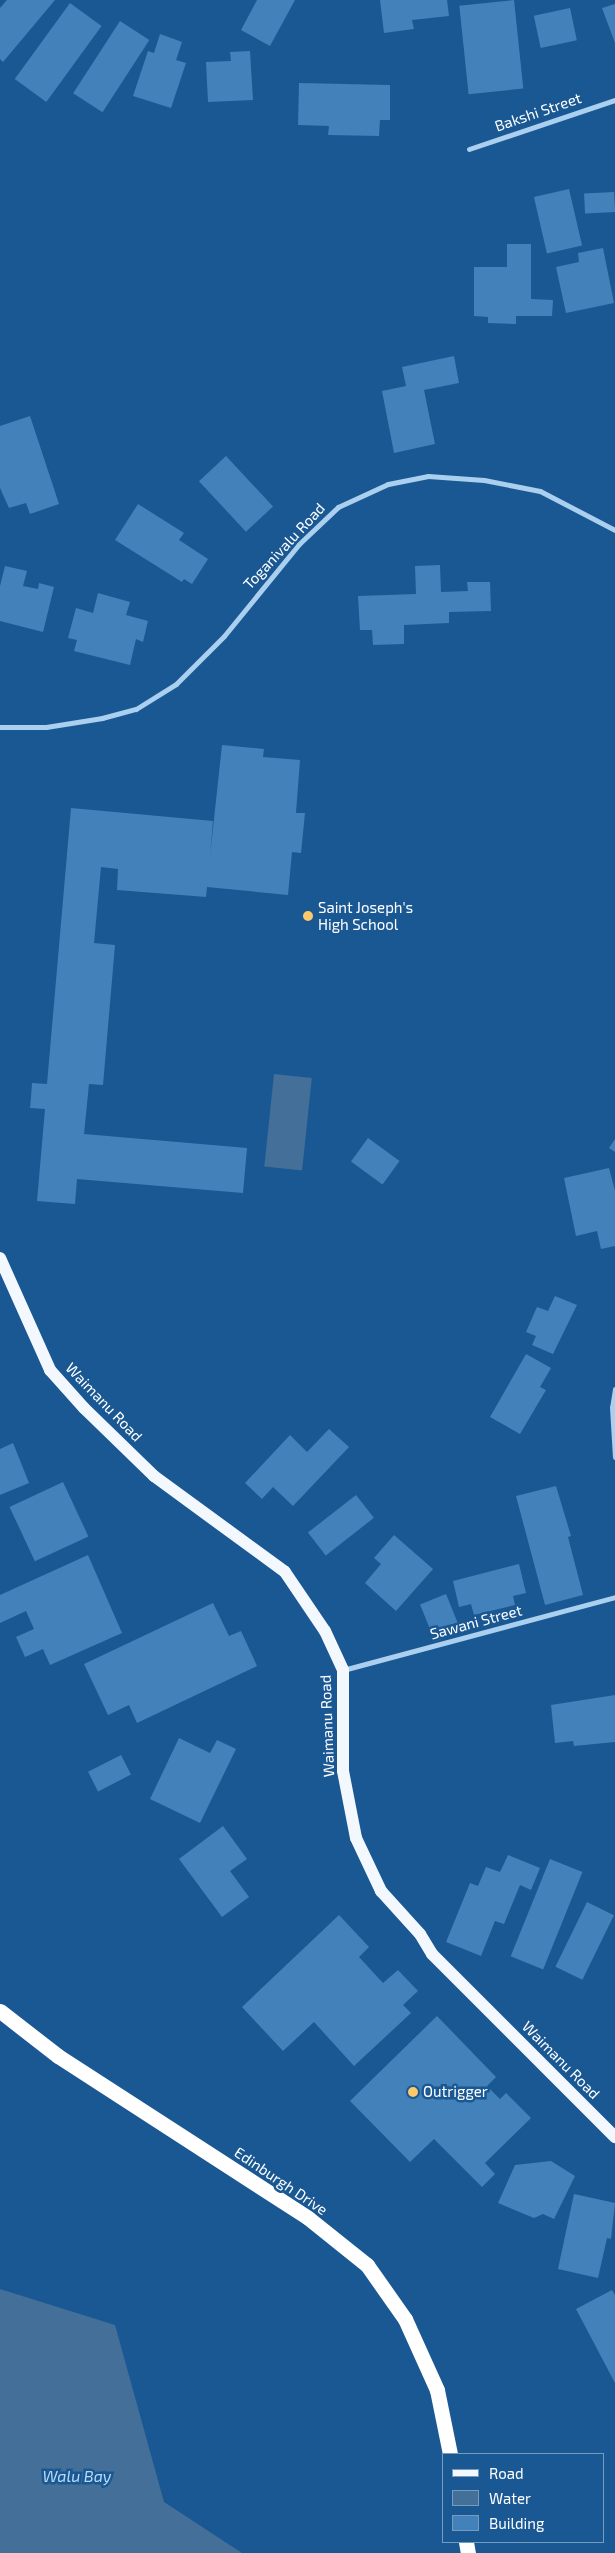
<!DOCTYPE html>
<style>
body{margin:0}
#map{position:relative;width:615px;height:2553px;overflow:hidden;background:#1a5893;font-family:"Exo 2",sans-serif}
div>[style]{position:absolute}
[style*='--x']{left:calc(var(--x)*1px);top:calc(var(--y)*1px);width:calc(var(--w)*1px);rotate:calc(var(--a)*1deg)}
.water>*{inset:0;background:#436f98;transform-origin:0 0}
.building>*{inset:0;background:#4381ba;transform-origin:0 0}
.street>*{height:5px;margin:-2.5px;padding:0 2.5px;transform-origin:2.5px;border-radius:2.5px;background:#aacfef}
.primary>*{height:12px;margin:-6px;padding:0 6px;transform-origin:6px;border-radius:6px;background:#f3f8ff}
.highway>*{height:15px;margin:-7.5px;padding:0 7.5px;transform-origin:7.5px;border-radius:7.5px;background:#fff}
.dots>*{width:14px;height:14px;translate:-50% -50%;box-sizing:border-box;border:2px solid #1a5893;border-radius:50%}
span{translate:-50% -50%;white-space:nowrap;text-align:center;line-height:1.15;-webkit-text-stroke:5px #1a5893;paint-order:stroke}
.street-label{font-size:15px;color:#fff}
.poi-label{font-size:15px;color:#fff}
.left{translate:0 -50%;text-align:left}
.water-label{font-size:16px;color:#b7d9f6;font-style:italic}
.legend{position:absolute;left:442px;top:2453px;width:162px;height:90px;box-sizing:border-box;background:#1a5893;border:1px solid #769bbe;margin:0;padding:6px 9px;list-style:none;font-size:15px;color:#fff}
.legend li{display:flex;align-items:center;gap:10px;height:25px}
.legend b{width:25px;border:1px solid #769bbe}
</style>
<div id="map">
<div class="water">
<div style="left:274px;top:1074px;width:38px;height:93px;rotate:6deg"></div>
<div style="clip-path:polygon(0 2289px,115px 2325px,164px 2502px,242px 2553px,0 2553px)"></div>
</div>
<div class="building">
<div style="clip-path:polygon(7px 0,55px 0,3px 62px,0 59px,0 8px)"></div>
<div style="clip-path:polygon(257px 0,295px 0,270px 46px,241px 30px)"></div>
<div style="clip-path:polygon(380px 0,447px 0,449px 16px,412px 20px,414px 29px,384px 33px)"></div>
<div style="left:514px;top:0;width:89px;height:55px;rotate:84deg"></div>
<div style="left:70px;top:3px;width:39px;height:94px;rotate:36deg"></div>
<div style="clip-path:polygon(615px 4px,615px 43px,602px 8px)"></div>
<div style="left:570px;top:8px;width:33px;height:37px;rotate:78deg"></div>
<div style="left:120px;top:21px;width:35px;height:86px;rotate:33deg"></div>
<div style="clip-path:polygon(160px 34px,182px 42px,176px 60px,186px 63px,171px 108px,133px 96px,148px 51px,154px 53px)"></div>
<div style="clip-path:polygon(250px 51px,253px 100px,208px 102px,206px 62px,231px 61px,230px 52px)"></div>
<div style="clip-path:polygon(299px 83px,390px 85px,390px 120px,380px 120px,379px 136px,328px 135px,329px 126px,298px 125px)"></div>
<div style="left:569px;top:189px;width:58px;height:36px;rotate:77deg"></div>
<div style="left:614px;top:192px;width:20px;height:30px;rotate:87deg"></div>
<div style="clip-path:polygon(507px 244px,531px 244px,531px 299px,553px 300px,552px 316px,516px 316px,516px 324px,488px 323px,488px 317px,474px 316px,474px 267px,507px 267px)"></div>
<div style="clip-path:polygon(603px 248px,614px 303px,566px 313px,556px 267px,579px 262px,578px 253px)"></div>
<div style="clip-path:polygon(454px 356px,459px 383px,424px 390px,435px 444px,394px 453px,382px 391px,406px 386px,402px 367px)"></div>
<div style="clip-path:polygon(30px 416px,59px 504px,30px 514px,26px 503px,9px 508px,0 488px,0 426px)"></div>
<div style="left:226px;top:456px;width:69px;height:37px;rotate:47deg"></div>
<div style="clip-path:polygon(138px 504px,184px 533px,179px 540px,208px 559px,192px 584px,184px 579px,182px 582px,115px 540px)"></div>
<div style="clip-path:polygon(440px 565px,441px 592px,468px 591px,467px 582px,490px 582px,491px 611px,449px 612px,449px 623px,404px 625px,404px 644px,373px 645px,372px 630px,360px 630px,358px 596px,416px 594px,415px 566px)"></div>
<div style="clip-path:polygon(5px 566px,27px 571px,23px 586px,38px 589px,39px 583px,54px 587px,43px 632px,0 621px,0 586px)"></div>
<div style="clip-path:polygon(98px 593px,130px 602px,126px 615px,148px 621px,143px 642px,136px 639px,130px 665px,74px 651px,77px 640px,68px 638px,76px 608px,93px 613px)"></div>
<div style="clip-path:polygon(222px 745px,264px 749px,263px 757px,300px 760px,296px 813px,305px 813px,301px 853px,292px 852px,288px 895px,207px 887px,206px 897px,117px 890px,118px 869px,101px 867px,94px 943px,115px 945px,103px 1085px,89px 1084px,84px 1134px,247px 1148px,243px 1193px,77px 1179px,75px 1204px,37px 1201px,45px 1109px,30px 1108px,31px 1097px,32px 1083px,47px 1084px,71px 808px,213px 821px,210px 856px)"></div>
<div style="left:368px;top:1138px;width:39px;height:29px;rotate:36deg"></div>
<div style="clip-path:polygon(615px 1139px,615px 1152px,609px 1148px)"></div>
<div style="clip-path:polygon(609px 1168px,615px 1191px,615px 1246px,601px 1249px,597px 1231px,576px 1236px,564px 1178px)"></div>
<div style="clip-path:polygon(555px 1296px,577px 1305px,553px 1354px,532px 1345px,536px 1336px,526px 1332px,537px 1307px,548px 1311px)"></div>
<div style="clip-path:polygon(526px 1354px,551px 1368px,540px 1387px,546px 1390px,520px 1434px,490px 1417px)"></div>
<div style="clip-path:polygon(329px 1429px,349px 1447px,293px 1506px,273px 1487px,262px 1499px,245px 1483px,290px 1435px,307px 1452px)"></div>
<div style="clip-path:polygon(13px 1443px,29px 1483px,0 1495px,0 1449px)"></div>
<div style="left:63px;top:1482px;width:60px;height:59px;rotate:65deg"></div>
<div style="clip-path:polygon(556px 1486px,571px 1536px,568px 1537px,583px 1595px,545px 1605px,516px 1496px)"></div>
<div style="left:356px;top:1495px;width:29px;height:61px;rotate:52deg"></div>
<div style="clip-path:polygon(394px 1535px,433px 1569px,396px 1611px,365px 1583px,381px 1564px,374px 1558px)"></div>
<div style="clip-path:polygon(88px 1555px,122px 1633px,50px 1665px,43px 1649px,25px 1657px,16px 1637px,34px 1629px,26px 1611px,0 1623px,0 1595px)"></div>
<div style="clip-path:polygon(519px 1564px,526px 1593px,513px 1596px,515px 1605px,474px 1615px,471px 1604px,459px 1607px,453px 1581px)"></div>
<div style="left:446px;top:1594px;width:40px;height:28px;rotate:68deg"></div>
<div style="clip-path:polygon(213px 1603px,229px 1636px,241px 1631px,257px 1666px,137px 1723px,129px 1705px,108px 1715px,84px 1664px)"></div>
<div style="clip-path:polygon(615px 1695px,615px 1742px,574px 1746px,573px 1741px,555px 1743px,551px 1705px)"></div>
<div style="clip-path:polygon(179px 1738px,210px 1753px,217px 1740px,236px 1749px,200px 1823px,150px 1799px)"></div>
<div style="left:121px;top:1755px;width:22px;height:37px;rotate:63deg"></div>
<div style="clip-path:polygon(223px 1826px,247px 1859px,230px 1871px,249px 1897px,222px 1917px,179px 1859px)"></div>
<div style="clip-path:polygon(508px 1855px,540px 1868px,531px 1890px,520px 1885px,504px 1924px,495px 1921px,481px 1956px,446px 1942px,470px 1883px,478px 1886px,486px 1867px,500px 1872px)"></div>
<div style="left:550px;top:1859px;width:35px;height:105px;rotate:22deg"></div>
<div style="left:587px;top:1902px;width:30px;height:72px;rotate:26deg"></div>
<div style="clip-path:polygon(339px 1915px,369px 1947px,359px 1957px,383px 1983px,398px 1970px,418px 1991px,403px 2005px,411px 2013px,354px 2066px,314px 2022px,283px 2051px,242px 2007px)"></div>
<div style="clip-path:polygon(437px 2016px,496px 2077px,487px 2086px,500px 2099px,506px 2093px,531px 2118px,485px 2163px,495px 2174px,482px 2187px,434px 2139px,410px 2162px,350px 2101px)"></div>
<div style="clip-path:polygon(551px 2161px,575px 2176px,554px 2219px,543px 2214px,534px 2218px,498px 2203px,515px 2165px)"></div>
<div style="clip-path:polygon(574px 2194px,615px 2203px,611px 2239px,607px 2238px,598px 2278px,558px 2269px)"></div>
<div style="clip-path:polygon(612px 2290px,615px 2295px,615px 2383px,576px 2309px)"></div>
</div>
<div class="street">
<div style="--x:469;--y:149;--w:154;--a:-18.6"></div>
<div style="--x:0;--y:727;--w:46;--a:0"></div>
<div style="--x:46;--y:727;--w:57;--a:-9.1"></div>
<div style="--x:102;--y:718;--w:35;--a:-15"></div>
<div style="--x:136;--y:709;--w:47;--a:-32"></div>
<div style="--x:176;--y:684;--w:68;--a:-45"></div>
<div style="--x:224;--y:636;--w:119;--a:-50.8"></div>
<div style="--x:299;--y:544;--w:54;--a:-43.5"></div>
<div style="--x:338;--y:507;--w:55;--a:-24.7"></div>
<div style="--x:388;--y:484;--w:41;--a:-11.3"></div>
<div style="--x:428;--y:476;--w:56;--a:4.1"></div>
<div style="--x:484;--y:480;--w:57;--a:11.1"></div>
<div style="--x:540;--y:491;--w:85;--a:27.5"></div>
<div style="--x:615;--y:1389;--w:18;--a:99"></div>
<div style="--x:612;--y:1407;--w:50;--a:86.6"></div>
<div style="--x:343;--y:1670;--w:282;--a:-15"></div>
</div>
<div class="primary">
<div style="--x:0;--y:1258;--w:123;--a:65.9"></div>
<div style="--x:50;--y:1370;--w:51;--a:48.2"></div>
<div style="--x:84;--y:1408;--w:98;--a:44.2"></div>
<div style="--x:154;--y:1476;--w:162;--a:36.2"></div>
<div style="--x:285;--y:1572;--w:71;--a:55.9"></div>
<div style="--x:325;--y:1631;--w:43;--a:65.2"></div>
<div style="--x:343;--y:1670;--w:101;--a:90"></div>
<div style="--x:343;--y:1771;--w:68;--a:79"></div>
<div style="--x:356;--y:1838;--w:59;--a:64.7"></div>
<div style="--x:381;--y:1891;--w:58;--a:47.8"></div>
<div style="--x:420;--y:1934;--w:23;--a:59"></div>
<div style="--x:432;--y:1954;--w:259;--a:45"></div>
</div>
<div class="highway">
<div style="--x:0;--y:2011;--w:73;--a:37.8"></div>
<div style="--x:58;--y:2056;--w:297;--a:32.9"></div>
<div style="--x:307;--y:2217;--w:77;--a:38.7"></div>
<div style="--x:367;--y:2265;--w:66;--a:54.9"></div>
<div style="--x:405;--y:2319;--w:78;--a:65.7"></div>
<div style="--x:437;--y:2390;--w:65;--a:78.5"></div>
<div style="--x:466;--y:2542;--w:11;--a:80"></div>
</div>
<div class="dots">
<div style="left:308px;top:916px;background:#ffc869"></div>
<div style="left:413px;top:2092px;background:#ffc869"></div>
</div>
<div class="street-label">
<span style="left:538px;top:112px;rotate:-19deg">Bakshi Street</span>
<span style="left:284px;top:546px;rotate:-47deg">Toganivalu Road</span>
<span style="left:104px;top:1402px;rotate:46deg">Waimanu Road</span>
<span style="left:476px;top:1622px;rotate:-15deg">Sawani Street</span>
<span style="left:327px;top:1726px;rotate:-92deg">Waimanu Road</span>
<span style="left:561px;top:2060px;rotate:45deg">Waimanu Road</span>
<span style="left:281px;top:2181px;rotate:34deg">Edinburgh Drive</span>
</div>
<div class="poi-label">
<span class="left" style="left:318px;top:916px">Saint Joseph's<br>High School</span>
<span class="left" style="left:423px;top:2092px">Outrigger</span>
</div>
<div class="water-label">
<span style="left:77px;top:2476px">Walu Bay</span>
</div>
<ul class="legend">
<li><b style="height:6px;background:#f3f8ff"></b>Road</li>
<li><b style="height:14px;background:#436f98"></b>Water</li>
<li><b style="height:14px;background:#4381ba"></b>Building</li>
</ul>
</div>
